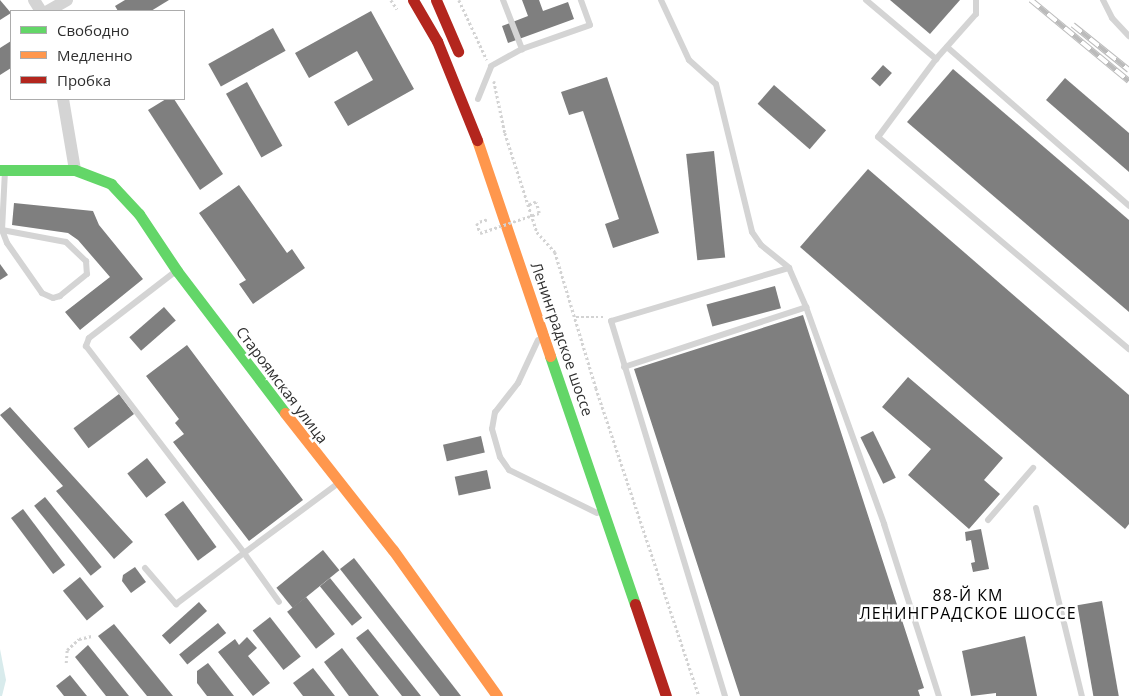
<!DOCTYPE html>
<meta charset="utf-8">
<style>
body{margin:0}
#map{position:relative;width:1129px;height:696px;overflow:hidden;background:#fff;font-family:"Open Sans",sans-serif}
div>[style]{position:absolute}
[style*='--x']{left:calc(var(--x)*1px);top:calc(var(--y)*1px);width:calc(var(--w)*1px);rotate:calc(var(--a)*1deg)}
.water>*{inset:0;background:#d8ebec}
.building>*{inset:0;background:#7f7f7f;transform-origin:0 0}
.path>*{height:2.5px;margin-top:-1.25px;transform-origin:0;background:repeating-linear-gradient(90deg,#d3d3d3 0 2.5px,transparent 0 5px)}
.lane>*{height:6px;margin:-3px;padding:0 3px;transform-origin:3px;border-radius:3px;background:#d4d4d4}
.street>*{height:12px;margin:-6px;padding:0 6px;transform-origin:6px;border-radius:6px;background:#d4d4d4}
.fast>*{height:11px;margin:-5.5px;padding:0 5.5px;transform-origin:5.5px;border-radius:5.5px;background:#63d668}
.slow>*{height:11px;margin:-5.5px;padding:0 5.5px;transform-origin:5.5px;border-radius:5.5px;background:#ff974d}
.jam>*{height:11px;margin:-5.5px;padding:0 5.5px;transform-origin:5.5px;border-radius:5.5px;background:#b3261e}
.rail>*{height:5.5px;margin-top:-2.75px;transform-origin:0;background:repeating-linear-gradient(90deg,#fff 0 11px,#bbb 0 22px);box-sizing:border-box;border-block:1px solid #bbb}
.path-bridge>*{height:2.5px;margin-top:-1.25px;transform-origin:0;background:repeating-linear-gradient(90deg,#d3d3d3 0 2.5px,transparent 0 5px)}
span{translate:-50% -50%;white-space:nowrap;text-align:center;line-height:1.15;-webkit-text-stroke:5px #fff;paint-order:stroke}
.street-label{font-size:15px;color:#2f2f2f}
.neighbourhood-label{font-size:16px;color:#000;letter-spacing:1px}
.legend{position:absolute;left:10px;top:10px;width:175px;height:90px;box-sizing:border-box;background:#fff;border:1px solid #acacac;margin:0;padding:6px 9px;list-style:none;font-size:15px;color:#2f2f2f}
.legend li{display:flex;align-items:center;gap:10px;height:25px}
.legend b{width:25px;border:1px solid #acacac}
</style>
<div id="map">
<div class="water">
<div style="clip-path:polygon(0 649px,6px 680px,2px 696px,0 696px)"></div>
</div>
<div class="building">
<div style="clip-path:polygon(0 0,11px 13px,0 20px)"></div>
<div style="clip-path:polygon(125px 0,169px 0,151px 11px,118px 11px,115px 6px)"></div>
<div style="clip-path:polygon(522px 0,539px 0,543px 11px,568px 2px,574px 19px,508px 43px,502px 26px,528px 16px)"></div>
<div style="clip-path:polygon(890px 0,960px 0,930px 34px)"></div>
<div style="clip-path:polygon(371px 11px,414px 89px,348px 126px,334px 102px,373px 80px,357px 51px,309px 78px,295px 53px)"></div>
<div style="left:273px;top:28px;width:26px;height:74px;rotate:61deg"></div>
<div style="clip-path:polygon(11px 41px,11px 68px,0 75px,0 48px)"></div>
<div style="left:883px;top:65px;width:12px;height:18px;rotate:42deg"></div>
<div style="clip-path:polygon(953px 69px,1129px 220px,1129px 312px,907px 122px)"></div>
<div style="clip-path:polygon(607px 77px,659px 233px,613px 248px,605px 224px,619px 219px,583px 111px,569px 115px,561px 92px)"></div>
<div style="clip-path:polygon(1065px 78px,1129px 133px,1129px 172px,1046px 100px)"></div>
<div style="left:247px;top:82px;width:73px;height:24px;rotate:61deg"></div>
<div style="left:774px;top:85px;width:69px;height:25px;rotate:41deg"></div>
<div style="clip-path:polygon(166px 99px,174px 99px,223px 174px,200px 190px,148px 110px)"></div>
<div style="left:714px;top:151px;width:107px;height:28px;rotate:84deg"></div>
<div style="clip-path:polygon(868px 169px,1129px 395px,1129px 524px,1125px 529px,800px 247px)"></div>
<div style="clip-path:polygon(239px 185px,287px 253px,292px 249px,305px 268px,253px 304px,239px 284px,246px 280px,199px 213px)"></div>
<div style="clip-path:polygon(14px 203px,93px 211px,99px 225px,143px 279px,80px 330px,65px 312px,110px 277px,78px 240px,68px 233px,12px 225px)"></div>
<div style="clip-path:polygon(0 264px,8px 275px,0 280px)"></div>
<div style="left:775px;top:286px;width:23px;height:71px;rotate:75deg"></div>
<div style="left:164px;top:307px;width:18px;height:46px;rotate:49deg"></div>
<div style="clip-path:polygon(803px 315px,924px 688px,918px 690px,920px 696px,740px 696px,634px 369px)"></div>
<div style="clip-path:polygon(187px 345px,303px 500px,249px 541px,173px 442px,184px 434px,175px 423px,179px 419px,146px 376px)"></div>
<div style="clip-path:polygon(908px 377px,1003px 458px,984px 480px,1000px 494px,969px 529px,908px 475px,931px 449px,882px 407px)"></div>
<div style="left:119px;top:394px;width:25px;height:57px;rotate:53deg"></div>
<div style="clip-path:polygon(10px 407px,133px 542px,114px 559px,56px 491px,63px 486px,0 415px)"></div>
<div style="left:873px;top:431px;width:52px;height:14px;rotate:64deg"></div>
<div style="left:481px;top:436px;width:17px;height:39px;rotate:77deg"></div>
<div style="left:147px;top:458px;width:31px;height:25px;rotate:52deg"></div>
<div style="left:487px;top:470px;width:19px;height:33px;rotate:78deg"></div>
<div style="left:45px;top:497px;width:90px;height:14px;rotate:51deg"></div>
<div style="left:183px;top:501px;width:57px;height:23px;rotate:54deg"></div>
<div style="left:23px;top:509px;width:70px;height:15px;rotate:53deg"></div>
<div style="clip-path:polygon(981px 529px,989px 569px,973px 572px,971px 563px,975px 562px,971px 540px,966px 541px,965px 532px)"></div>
<div style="left:323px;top:550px;width:26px;height:60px;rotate:51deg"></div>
<div style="clip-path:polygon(354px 558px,461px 696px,440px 696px,340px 569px)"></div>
<div style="clip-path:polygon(135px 567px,146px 582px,131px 593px,122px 581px,123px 575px)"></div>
<div style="left:80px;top:577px;width:38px;height:22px;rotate:51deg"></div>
<div style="left:330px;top:578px;width:51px;height:13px;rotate:51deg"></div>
<div style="left:306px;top:597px;width:47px;height:24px;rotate:52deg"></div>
<div style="left:1102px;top:601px;width:97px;height:25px;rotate:80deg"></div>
<div style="left:199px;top:602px;width:12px;height:50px;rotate:48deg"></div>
<div style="left:270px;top:617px;width:50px;height:22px;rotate:52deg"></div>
<div style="left:218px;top:623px;width:13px;height:50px;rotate:51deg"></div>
<div style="clip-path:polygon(114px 624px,173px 696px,147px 696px,98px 636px)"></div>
<div style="clip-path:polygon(368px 629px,421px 696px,402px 696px,356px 638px)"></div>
<div style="clip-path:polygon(1025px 636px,1037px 696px,996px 696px,996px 693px,971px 696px,962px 651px)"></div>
<div style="clip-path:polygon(247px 637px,257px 648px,248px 656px,270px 683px,253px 696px,218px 652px,235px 639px,239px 645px)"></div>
<div style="clip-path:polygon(88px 645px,129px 696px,106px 696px,75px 657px)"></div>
<div style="clip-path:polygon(342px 648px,379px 696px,349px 696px,324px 662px)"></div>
<div style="clip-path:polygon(208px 663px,234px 696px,207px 696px,197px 683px,197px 671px)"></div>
<div style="clip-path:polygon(313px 668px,335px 696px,303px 696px,293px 683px)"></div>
<div style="clip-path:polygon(70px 675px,87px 696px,64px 696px,56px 686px)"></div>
</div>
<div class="path">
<div style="--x:391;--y:0;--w:11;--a:56"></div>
<div style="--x:459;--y:0;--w:66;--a:65"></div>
<div style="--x:494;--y:81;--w:53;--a:78.1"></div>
<div style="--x:505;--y:133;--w:104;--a:72.1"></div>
<div style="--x:537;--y:232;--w:27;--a:48"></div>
<div style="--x:555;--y:252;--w:142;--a:73.2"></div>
<div style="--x:596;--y:388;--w:325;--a:71.5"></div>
<div style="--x:576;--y:317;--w:27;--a:0"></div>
<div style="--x:66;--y:663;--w:13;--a:-86"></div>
<div style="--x:67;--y:650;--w:16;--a:-43"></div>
<div style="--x:79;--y:639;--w:13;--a:-13"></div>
</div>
<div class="lane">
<div style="--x:503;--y:0;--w:53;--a:68.8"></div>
<div style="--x:661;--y:0;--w:66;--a:65"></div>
<div style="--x:689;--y:60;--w:36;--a:42"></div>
<div style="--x:716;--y:84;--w:152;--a:76.3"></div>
<div style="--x:752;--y:232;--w:16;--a:55"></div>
<div style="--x:761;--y:245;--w:36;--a:39"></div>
<div style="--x:789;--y:268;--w:43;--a:66.4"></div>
<div style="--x:806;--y:307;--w:231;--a:70.2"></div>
<div style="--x:884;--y:524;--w:181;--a:72.3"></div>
<div style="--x:866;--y:0;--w:92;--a:40.1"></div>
<div style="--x:936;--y:59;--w:97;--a:126.6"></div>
<div style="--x:878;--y:137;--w:329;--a:40.2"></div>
<div style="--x:1103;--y:0;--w:20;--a:63"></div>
<div style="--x:1112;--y:18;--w:25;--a:47"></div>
<div style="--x:947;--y:47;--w:242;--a:41.1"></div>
<div style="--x:936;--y:59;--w:60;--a:-48.4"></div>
<div style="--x:976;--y:14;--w:14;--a:-90"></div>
<div style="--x:478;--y:99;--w:35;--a:-68"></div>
<div style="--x:491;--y:66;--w:35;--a:-29"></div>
<div style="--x:522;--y:49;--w:72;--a:-19.4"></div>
<div style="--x:590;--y:25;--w:27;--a:-110"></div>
<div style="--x:2;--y:230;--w:65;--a:10.6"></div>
<div style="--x:66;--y:242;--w:28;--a:44"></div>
<div style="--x:86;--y:261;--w:13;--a:86"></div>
<div style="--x:87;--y:274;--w:35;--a:141"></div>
<div style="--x:60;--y:296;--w:7;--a:164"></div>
<div style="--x:53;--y:298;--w:12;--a:-156"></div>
<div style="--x:42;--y:293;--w:61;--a:-125"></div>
<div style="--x:7;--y:243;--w:14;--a:-111"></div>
<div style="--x:2;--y:230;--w:59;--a:-87.1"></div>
<div style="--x:176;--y:271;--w:110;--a:142.4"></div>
<div style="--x:89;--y:338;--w:9;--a:111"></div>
<div style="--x:86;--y:346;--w:260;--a:52.6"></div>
<div style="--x:244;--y:553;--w:114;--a:-36.5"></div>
<div style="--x:538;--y:340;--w:47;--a:114.9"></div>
<div style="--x:518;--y:383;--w:37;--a:128"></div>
<div style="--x:495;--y:412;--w:17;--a:100"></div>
<div style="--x:492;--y:429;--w:29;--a:74"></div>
<div style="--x:500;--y:457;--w:16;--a:55"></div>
<div style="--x:509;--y:470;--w:98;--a:26"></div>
<div style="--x:624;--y:367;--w:192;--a:-18.2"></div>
<div style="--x:1036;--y:508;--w:194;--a:76.3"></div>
<div style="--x:988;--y:520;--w:69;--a:-49.1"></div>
<div style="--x:145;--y:568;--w:48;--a:49.3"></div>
<div style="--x:176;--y:604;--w:85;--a:-36.9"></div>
<div style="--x:244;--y:553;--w:60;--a:54.5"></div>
<div style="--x:725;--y:696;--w:392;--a:-106.9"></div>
<div style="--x:611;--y:321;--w:186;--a:-16.6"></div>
</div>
<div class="street">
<div style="--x:34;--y:0;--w:13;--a:58"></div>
<div style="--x:48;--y:11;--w:22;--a:-30"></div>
<div style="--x:63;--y:99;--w:72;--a:80.4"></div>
</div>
<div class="fast">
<div style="--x:0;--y:170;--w:75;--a:0"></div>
<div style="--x:75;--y:170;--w:39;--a:21"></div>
<div style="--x:111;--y:184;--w:41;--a:47"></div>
<div style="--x:139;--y:214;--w:69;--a:56.3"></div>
<div style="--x:177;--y:271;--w:178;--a:52.7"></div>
<div style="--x:550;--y:356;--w:262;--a:71.1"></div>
</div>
<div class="slow">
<div style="--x:477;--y:140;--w:228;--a:71.3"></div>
<div style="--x:285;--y:413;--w:174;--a:51.8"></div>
<div style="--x:393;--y:550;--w:179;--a:54.5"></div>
</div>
<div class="jam">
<div style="--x:413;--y:0;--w:48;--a:59.7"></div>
<div style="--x:437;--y:41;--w:107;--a:68"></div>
<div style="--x:436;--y:0;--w:56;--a:66.7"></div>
<div style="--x:635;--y:604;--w:97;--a:71.4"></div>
</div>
<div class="rail">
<div style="--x:1031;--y:0;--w:127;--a:39.6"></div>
<div style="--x:1073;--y:25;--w:72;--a:38.8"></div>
</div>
<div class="path-bridge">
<div style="--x:487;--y:220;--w:10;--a:163"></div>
<div style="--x:477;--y:223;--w:10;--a:73"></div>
<div style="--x:480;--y:233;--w:62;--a:-18.7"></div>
<div style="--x:539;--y:213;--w:11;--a:-105"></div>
<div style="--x:536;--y:202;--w:8;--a:157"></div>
</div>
<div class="street-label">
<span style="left:562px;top:339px;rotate:71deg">Ленинградское шоссе</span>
<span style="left:282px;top:385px;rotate:53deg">Староямская улица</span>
</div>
<div class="neighbourhood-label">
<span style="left:968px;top:604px">88-Й КМ<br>ЛЕНИНГРАДСКОЕ ШОССЕ</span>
</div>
<ul class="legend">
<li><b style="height:6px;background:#63d668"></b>Свободно</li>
<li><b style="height:6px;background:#ff974d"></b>Медленно</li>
<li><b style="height:6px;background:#b3261e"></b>Пробка</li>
</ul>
</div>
